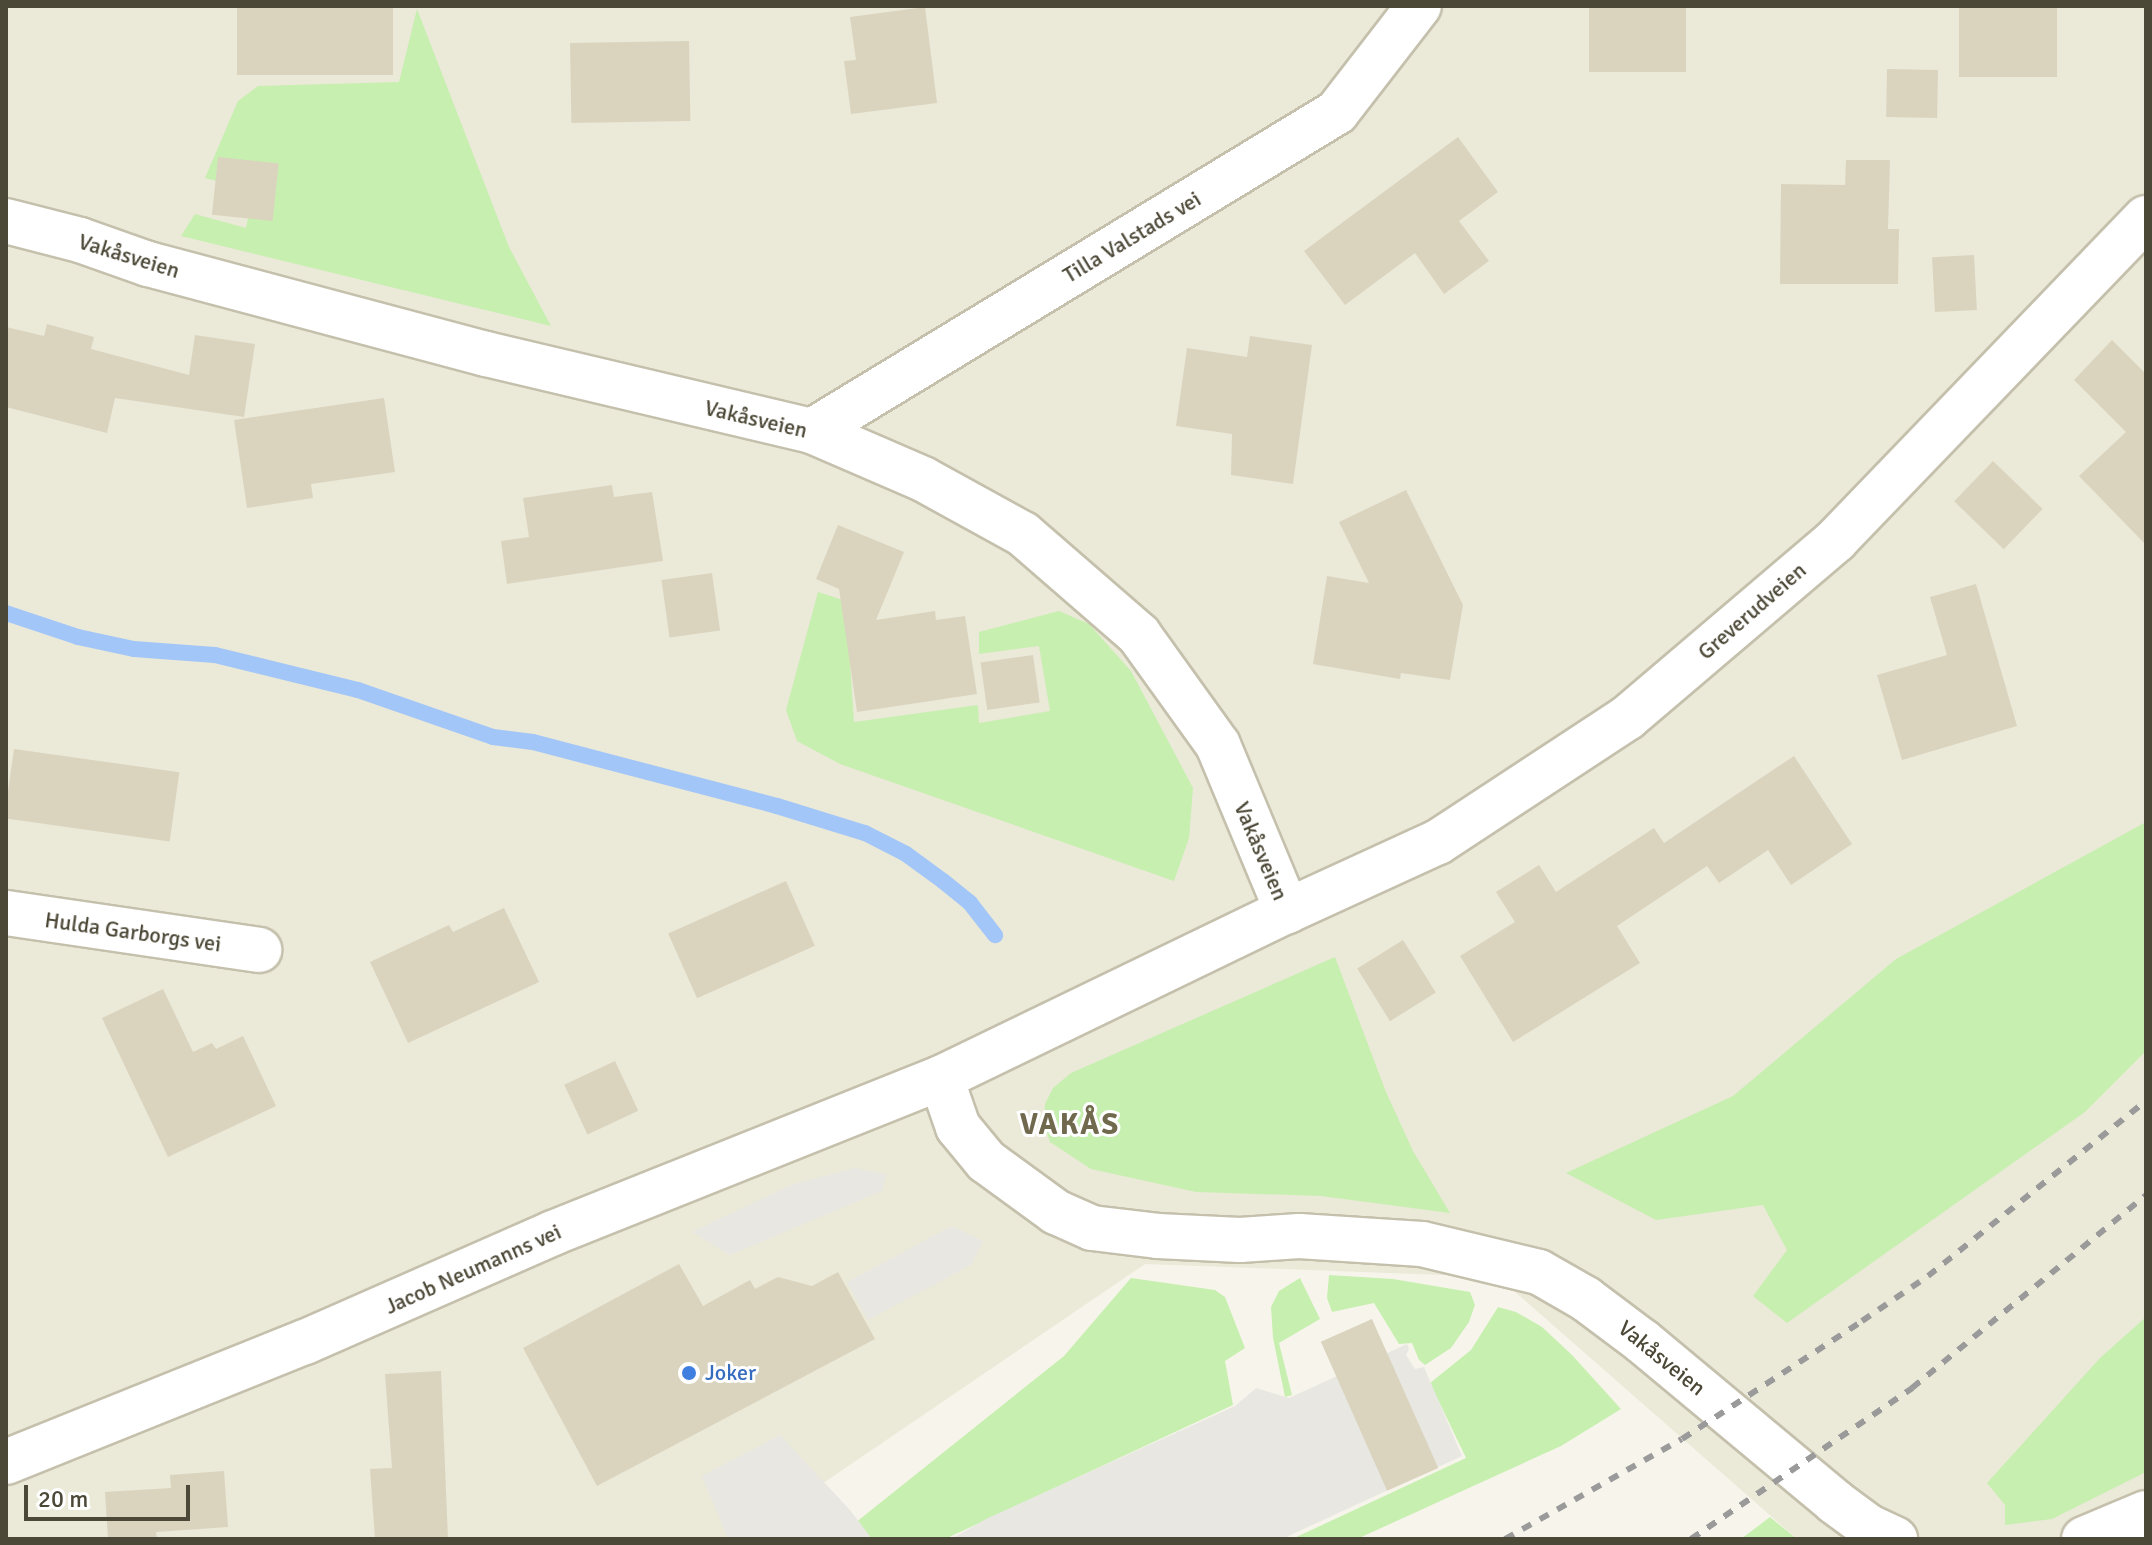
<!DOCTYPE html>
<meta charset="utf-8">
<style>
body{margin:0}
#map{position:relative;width:2152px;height:1545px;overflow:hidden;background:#f7f5eb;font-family:Signika,sans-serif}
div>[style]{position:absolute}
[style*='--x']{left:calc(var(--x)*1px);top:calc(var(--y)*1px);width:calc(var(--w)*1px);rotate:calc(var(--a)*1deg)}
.residential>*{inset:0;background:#ebe9d8}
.green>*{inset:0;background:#c7efb0}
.parking>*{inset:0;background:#e8e7e2}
.stream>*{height:16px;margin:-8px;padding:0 8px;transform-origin:8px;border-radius:8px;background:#a2c6f8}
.building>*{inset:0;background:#dad4bf;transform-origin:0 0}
.roads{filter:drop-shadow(2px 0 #c4c0ac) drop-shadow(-2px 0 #c4c0ac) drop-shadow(0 2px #c4c0ac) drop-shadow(0 -2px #c4c0ac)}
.street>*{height:44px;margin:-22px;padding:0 22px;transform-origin:22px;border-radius:22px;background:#fff}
.rail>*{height:6px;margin-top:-3px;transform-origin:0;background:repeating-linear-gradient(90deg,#9a9a9a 0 10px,transparent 0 20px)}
.dots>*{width:22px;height:22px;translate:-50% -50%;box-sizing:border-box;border:4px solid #fff;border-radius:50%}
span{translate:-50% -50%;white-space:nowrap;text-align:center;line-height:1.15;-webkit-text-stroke:6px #fff;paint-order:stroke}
.street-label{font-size:22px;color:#4c4837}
.shop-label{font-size:22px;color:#366cbe}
.left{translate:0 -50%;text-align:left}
.district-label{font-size:30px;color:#70694d;font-weight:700;letter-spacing:2px}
.frame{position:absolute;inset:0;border:8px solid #4c4837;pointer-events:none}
.scale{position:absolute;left:24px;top:1485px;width:166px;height:36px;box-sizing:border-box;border:4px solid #4c4837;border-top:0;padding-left:10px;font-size:24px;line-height:28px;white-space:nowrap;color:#4c4837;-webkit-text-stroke:6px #fff;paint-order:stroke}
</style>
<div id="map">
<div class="residential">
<div style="clip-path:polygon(6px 6px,2146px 6px,2146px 1539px,1797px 1539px,1498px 1277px,1145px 1264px,741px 1539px,6px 1539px)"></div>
</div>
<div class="green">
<div style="clip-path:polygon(417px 9px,509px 247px,551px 326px,181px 236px,195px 214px,246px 228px,254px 190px,205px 178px,238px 101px,258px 86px,399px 82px)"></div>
<div style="clip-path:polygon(818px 592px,846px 601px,854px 722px,978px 705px,979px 723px,1050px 711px,1039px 646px,979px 654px,979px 632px,1059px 611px,1089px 624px,1131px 671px,1193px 788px,1189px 838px,1174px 881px,840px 764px,797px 741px,786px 710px)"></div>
<div style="clip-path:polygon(2146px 822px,2146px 1051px,2085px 1112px,1787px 1323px,1753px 1296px,1787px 1250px,1763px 1205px,1656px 1220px,1566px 1173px,1733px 1096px,1896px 959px)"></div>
<div style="clip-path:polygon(1335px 957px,1386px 1092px,1413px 1151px,1450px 1213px,1321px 1196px,1196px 1192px,1091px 1169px,1050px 1142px,1044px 1124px,1045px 1104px,1053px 1088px,1071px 1073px)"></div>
<div style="clip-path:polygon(1329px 1275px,1393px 1279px,1470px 1292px,1475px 1305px,1469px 1322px,1451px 1348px,1425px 1365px,1419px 1360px,1412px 1343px,1399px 1344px,1374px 1303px,1332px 1312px,1327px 1298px)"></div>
<div style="clip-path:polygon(1131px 1278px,1215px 1290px,1225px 1297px,1245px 1348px,1225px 1361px,1233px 1405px,945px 1539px,835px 1539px,1064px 1356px)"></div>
<div style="clip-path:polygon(1300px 1278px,1320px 1319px,1279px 1343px,1292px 1395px,1285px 1397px,1273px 1338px,1271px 1307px,1279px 1291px)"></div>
<div style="clip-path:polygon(1498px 1307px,1516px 1312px,1542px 1327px,1572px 1355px,1621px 1409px,1561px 1446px,1357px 1539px,1292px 1539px,1466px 1458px,1430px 1383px,1471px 1350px)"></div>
<div style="clip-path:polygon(2146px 1317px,2146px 1472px,2052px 1519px,2005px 1525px,2005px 1505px,1987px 1483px,2100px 1358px)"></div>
<div style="clip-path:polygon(1770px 1517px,1797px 1539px,1741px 1539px)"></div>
</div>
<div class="parking">
<div style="clip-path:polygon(855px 1168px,886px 1174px,882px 1191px,730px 1255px,692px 1232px,791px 1185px)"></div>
<div style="clip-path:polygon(952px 1226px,983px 1241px,971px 1265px,868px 1320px,847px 1282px)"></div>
<div style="clip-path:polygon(1407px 1344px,1409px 1349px,1406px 1355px,1415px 1369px,1424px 1367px,1462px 1456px,1282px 1539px,951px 1539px,988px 1518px,1235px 1406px,1256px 1388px,1289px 1398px)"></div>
<div style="clip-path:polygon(780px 1435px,850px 1510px,872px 1539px,728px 1539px,702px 1476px)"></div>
</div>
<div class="stream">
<div style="--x:6;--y:613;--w:76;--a:18.4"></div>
<div style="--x:78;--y:637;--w:57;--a:12.1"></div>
<div style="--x:134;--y:649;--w:81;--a:4.2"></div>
<div style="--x:215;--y:655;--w:147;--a:13.8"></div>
<div style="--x:358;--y:690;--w:143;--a:19.2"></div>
<div style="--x:493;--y:737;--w:40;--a:7.1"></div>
<div style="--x:533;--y:742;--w:252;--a:14.7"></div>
<div style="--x:777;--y:806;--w:92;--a:17.1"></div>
<div style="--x:865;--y:833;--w:46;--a:27.1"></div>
<div style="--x:906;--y:854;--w:46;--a:36.1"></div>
<div style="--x:943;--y:881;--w:35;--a:39"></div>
<div style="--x:970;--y:903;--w:41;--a:52"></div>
</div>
<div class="building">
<div style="left:237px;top:6px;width:156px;height:69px"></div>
<div style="left:1589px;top:6px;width:97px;height:66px"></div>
<div style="left:1959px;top:6px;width:98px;height:71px"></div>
<div style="clip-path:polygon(925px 7px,937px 103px,851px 114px,844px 61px,856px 60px,850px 17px)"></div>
<div style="left:689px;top:41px;width:80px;height:119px;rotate:89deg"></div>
<div style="left:1887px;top:69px;width:51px;height:48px;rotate:1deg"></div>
<div style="clip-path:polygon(1458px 137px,1498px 192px,1459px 221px,1489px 261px,1444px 294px,1415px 253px,1345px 305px,1304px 251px)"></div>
<div style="left:218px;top:157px;width:61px;height:58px;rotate:6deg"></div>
<div style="clip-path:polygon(1846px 160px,1890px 160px,1888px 229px,1899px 229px,1898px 284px,1780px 284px,1781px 184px,1845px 185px)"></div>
<div style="left:1974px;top:255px;width:55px;height:42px;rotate:87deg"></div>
<div style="clip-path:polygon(47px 324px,94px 337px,91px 349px,189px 375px,195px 335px,255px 344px,244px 417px,115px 398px,107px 433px,6px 407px,6px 327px,44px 336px)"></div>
<div style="clip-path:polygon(1250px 336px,1312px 345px,1293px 484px,1231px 475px,1232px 434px,1176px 426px,1187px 348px,1247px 357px)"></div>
<div style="clip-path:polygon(2112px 340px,2146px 374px,2146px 545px,2079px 476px,2126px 432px,2074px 380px)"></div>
<div style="clip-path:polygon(384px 398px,395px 472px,311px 484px,313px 498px,247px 508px,234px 420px)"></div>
<div style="left:1993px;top:461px;width:69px;height:56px;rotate:44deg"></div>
<div style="clip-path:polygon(612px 485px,614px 497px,652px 492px,663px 561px,507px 584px,501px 541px,529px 537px,523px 498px)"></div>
<div style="clip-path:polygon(1406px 490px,1463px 605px,1450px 680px,1401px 673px,1400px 679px,1313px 664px,1327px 576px,1369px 583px,1339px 522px)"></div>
<div style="clip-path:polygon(838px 525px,904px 552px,876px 620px,935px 611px,936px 620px,965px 616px,977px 694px,857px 712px,839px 589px,816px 579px)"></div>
<div style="left:712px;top:573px;width:58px;height:51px;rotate:82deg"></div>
<div style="clip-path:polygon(1976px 584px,2017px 726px,1902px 760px,1877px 675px,1947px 655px,1930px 597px)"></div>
<div style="left:1033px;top:655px;width:48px;height:53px;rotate:82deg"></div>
<div style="left:14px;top:749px;width:167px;height:70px;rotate:8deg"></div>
<div style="clip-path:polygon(1794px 756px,1852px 844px,1791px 885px,1768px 850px,1719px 883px,1707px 866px,1617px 926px,1640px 963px,1513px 1042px,1460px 956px,1515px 922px,1496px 892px,1539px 865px,1556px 892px,1654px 828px,1664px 843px)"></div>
<div style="left:786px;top:881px;width:71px;height:129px;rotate:66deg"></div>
<div style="clip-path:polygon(504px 908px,539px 982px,408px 1043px,370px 962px,449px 925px,453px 932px)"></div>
<div style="left:1403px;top:940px;width:62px;height:54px;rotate:58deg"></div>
<div style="clip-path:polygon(163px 989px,193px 1052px,212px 1043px,216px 1049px,243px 1036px,276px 1106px,168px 1157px,102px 1018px)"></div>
<div style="left:615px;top:1061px;width:55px;height:56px;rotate:65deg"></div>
<div style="clip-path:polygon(679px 1264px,703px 1306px,750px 1280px,755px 1289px,778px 1277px,812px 1286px,838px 1272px,875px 1339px,597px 1486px,523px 1348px)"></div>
<div style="left:1372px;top:1319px;width:163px;height:56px;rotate:66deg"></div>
<div style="clip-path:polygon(441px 1371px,448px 1539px,375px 1539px,370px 1469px,392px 1468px,385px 1374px)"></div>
<div style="clip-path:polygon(224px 1471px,228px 1527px,156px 1532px,157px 1539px,108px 1539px,105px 1492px,171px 1488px,170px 1475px)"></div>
</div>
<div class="roads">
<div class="street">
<div style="--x:6;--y:221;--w:76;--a:14.4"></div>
<div style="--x:80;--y:240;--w:72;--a:19.4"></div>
<div style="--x:148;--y:264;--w:350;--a:14.9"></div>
<div style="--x:486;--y:354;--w:335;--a:13.3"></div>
<div style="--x:812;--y:431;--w:121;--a:23.4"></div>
<div style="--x:923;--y:479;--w:114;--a:28.8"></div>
<div style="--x:1023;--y:534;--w:154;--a:41"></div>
<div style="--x:1139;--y:635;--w:135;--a:54.3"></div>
<div style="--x:1218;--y:745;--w:180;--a:67.4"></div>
<div style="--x:812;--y:431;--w:614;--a:-31.28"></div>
<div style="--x:1337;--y:112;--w:134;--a:-52.3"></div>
<div style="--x:6;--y:913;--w:256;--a:8.3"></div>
<div style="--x:941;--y:1078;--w:52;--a:70.9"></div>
<div style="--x:958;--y:1127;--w:44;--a:50.5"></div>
<div style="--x:986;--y:1161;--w:87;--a:36.1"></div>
<div style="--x:1056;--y:1212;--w:39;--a:24"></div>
<div style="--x:1092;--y:1228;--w:66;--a:6.9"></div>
<div style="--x:1158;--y:1236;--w:82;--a:2.8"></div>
<div style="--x:1240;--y:1240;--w:59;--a:-3.9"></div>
<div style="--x:1299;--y:1236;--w:123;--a:3.7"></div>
<div style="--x:1422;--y:1244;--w:120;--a:13.5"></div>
<div style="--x:1539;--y:1272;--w:54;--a:29.9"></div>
<div style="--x:1586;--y:1299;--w:70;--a:36.9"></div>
<div style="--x:1642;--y:1341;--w:251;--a:39.8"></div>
<div style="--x:1835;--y:1502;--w:42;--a:36.3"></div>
<div style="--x:1869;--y:1527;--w:29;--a:25"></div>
<div style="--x:6;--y:1462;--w:322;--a:-21.9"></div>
<div style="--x:305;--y:1342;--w:271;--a:-23.7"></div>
<div style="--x:553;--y:1233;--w:418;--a:-21.8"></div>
<div style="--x:941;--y:1078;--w:384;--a:-25.8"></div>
<div style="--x:1287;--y:911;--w:166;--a:-24.6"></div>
<div style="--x:1438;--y:842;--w:226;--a:-33.3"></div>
<div style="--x:1627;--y:718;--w:275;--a:-40.4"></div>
<div style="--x:1836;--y:540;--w:447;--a:-46.1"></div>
<div style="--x:2084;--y:1539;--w:67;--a:-22.8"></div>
</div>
</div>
<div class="rail">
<div style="--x:1505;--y:1539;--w:203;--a:-29.5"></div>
<div style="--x:1682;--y:1439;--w:215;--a:-33.2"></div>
<div style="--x:1862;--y:1321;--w:80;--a:-34.3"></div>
<div style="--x:1928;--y:1276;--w:280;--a:-38.8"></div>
<div style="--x:1691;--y:1539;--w:268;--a:-34.3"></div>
<div style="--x:1912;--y:1388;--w:303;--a:-39.5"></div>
</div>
<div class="dots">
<div style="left:689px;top:1373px;background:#3f7fe0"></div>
</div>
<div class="street-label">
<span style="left:1132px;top:237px;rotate:-31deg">Tilla Valstads vei</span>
<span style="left:129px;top:256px;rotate:17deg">Vakåsveien</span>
<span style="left:756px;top:419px;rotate:13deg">Vakåsveien</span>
<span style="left:1752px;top:611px;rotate:-41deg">Greverudveien</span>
<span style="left:1261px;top:851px;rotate:67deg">Vakåsveien</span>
<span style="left:133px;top:932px;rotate:8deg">Hulda Garborgs vei</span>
<span style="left:473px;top:1269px;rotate:-24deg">Jacob Neumanns vei</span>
<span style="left:1662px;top:1358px;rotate:39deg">Vakåsveien</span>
</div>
<div class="shop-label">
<span class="left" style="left:705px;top:1373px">Joker</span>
</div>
<div class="district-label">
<span style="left:1070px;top:1125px">VAKÅS</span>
</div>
<div class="frame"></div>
<div class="scale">20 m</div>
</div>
